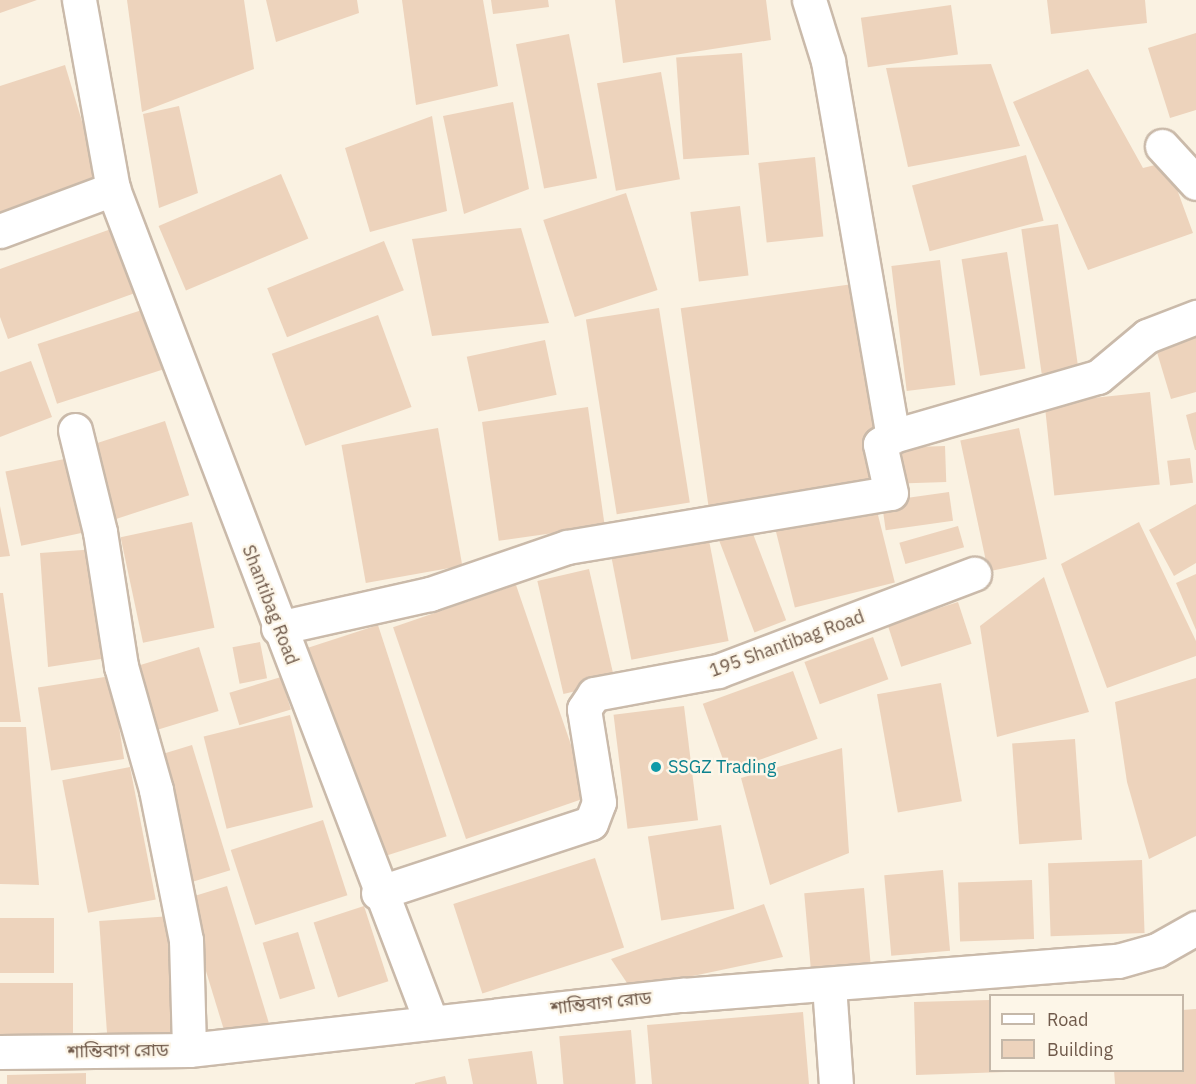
<!DOCTYPE html>
<meta charset="utf-8">
<style>
body{margin:0}
#map{position:relative;width:1196px;height:1084px;overflow:hidden;background:#faf2e2;font-family:"IBM Plex Sans","Noto Sans Bengali",sans-serif}
div>[style]{position:absolute}
[style*='--x']{left:calc(var(--x)*1px);top:calc(var(--y)*1px);width:calc(var(--w)*1px);rotate:calc(var(--a)*1deg)}
.building>*{inset:0;background:#edd3bc;transform-origin:0 0}
.roads{filter:drop-shadow(2px 0 #cabaaa) drop-shadow(-2px 0 #cabaaa) drop-shadow(0 2px #cabaaa) drop-shadow(0 -2px #cabaaa)}
.street>*{height:33px;margin:-16.5px;padding:0 16.5px;transform-origin:16.5px;border-radius:16.5px;background:#fff}
.dots>*{width:16px;height:16px;translate:-50% -50%;box-sizing:border-box;border:3px solid #fdf6e8;border-radius:50%}
span{translate:-50% -50%;white-space:nowrap;text-align:center;line-height:1.15;-webkit-text-stroke:4.5px #fdf6e8;paint-order:stroke}
.street-label{font-size:18px;color:#705a4b}
.culture-label{font-size:18px;color:#0d838f}
.left{translate:0 -50%;text-align:left}
.legend{position:absolute;left:989px;top:994px;width:195px;height:78px;box-sizing:border-box;background:#fdf6e8;border:2px solid #c5b8a9;margin:0;padding:8px 10px;list-style:none;font-size:18px;color:#705a4b}
.legend li{display:flex;align-items:center;gap:12px;height:30px}
.legend b{width:30px;border:2px solid #c5b8a9}
</style>
<div id="map">
<div class="building">
<div style="clip-path:polygon(0 0,37px 0,0 13px)"></div>
<div style="clip-path:polygon(127px 0,244px 0,254px 69px,142px 112px)"></div>
<div style="clip-path:polygon(266px 0,357px 0,359px 13px,276px 42px)"></div>
<div style="clip-path:polygon(402px 0,483px 0,498px 86px,416px 105px)"></div>
<div style="clip-path:polygon(491px 0,548px 0,549px 7px,493px 14px)"></div>
<div style="clip-path:polygon(615px 0,766px 0,771px 40px,623px 63px)"></div>
<div style="clip-path:polygon(1047px 0,1145px 0,1147px 23px,1051px 34px)"></div>
<div style="left:951px;top:5px;width:50px;height:91px;rotate:82deg"></div>
<div style="clip-path:polygon(1196px 33px,1196px 110px,1170px 118px,1148px 48px)"></div>
<div style="left:569px;top:34px;width:147px;height:54px;rotate:79deg"></div>
<div style="left:742px;top:53px;width:102px;height:66px;rotate:86deg"></div>
<div style="clip-path:polygon(991px 64px,1020px 146px,908px 167px,886px 68px)"></div>
<div style="clip-path:polygon(65px 65px,99px 178px,0 215px,0 86px)"></div>
<div style="clip-path:polygon(1088px 69px,1143px 168px,1167px 162px,1193px 233px,1088px 270px,1013px 102px)"></div>
<div style="left:661px;top:72px;width:109px;height:65px;rotate:80deg"></div>
<div style="clip-path:polygon(513px 102px,529px 189px,464px 214px,443px 116px)"></div>
<div style="clip-path:polygon(179px 106px,198px 193px,159px 208px,143px 114px)"></div>
<div style="clip-path:polygon(432px 116px,447px 211px,370px 232px,345px 148px)"></div>
<div style="left:1026px;top:155px;width:68px;height:118px;rotate:75deg"></div>
<div style="left:815px;top:157px;width:80px;height:57px;rotate:84deg"></div>
<div style="left:281px;top:174px;width:70px;height:133px;rotate:67deg"></div>
<div style="left:626px;top:193px;width:102px;height:87px;rotate:72deg"></div>
<div style="left:740px;top:206px;width:70px;height:50px;rotate:83deg"></div>
<div style="left:1058px;top:224px;width:146px;height:37px;rotate:82deg"></div>
<div style="clip-path:polygon(521px 228px,549px 323px,432px 336px,412px 239px)"></div>
<div style="clip-path:polygon(111px 229px,135px 293px,8px 339px,0 317px,0 269px)"></div>
<div style="left:384px;top:241px;width:53px;height:126px;rotate:68deg"></div>
<div style="left:1007px;top:252px;width:118px;height:46px;rotate:81deg"></div>
<div style="left:940px;top:260px;width:126px;height:49px;rotate:83deg"></div>
<div style="left:853px;top:284px;width:202px;height:174px;rotate:82deg"></div>
<div style="left:659px;top:308px;width:197px;height:74px;rotate:81deg"></div>
<div style="left:145px;top:309px;width:63px;height:113px;rotate:72deg"></div>
<div style="left:378px;top:315px;width:98px;height:113px;rotate:70deg"></div>
<div style="clip-path:polygon(1196px 327px,1196px 392px,1171px 399px,1153px 339px)"></div>
<div style="left:545px;top:340px;width:56px;height:80px;rotate:78deg"></div>
<div style="clip-path:polygon(31px 361px,52px 417px,0 437px,0 372px)"></div>
<div style="left:1150px;top:392px;width:93px;height:106px;rotate:84deg"></div>
<div style="left:588px;top:407px;width:120px;height:107px;rotate:82deg"></div>
<div style="clip-path:polygon(1196px 412px,1196px 450px,1195px 450px,1186px 415px)"></div>
<div style="left:165px;top:421px;width:78px;height:80px;rotate:72deg"></div>
<div style="left:438px;top:428px;width:140px;height:98px;rotate:80deg"></div>
<div style="left:1019px;top:428px;width:134px;height:60px;rotate:78deg"></div>
<div style="left:945px;top:446px;width:36px;height:53px;rotate:88deg"></div>
<div style="left:69px;top:458px;width:76px;height:65px;rotate:78deg"></div>
<div style="left:1190px;top:458px;width:25px;height:23px;rotate:83deg"></div>
<div style="left:949px;top:492px;width:29px;height:68px;rotate:82deg"></div>
<div style="left:875px;top:503px;width:82px;height:103px;rotate:76deg"></div>
<div style="clip-path:polygon(1196px 504px,1196px 563px,1174px 576px,1149px 530px)"></div>
<div style="clip-path:polygon(0 506px,10px 556px,0 557px)"></div>
<div style="left:192px;top:522px;width:108px;height:73px;rotate:78deg"></div>
<div style="clip-path:polygon(1139px 522px,1196px 641px,1196px 656px,1107px 688px,1061px 564px)"></div>
<div style="left:750px;top:526px;width:101px;height:34px;rotate:69deg"></div>
<div style="left:958px;top:526px;width:22px;height:61px;rotate:74deg"></div>
<div style="left:707px;top:530px;width:113px;height:99px;rotate:79deg"></div>
<div style="clip-path:polygon(97px 549px,114px 657px,48px 667px,40px 553px)"></div>
<div style="left:589px;top:569px;width:116px;height:53px;rotate:77deg"></div>
<div style="clip-path:polygon(1196px 574px,1196px 630px,1176px 583px)"></div>
<div style="clip-path:polygon(1044px 577px,1089px 712px,997px 737px,980px 626px)"></div>
<div style="left:516px;top:585px;width:224px;height:130px;rotate:71deg"></div>
<div style="clip-path:polygon(0 593px,3px 593px,21px 722px,0 722px)"></div>
<div style="left:958px;top:602px;width:44px;height:74px;rotate:72deg"></div>
<div style="left:378px;top:625px;width:222px;height:76px;rotate:72deg"></div>
<div style="left:873px;top:637px;width:45px;height:73px;rotate:70deg"></div>
<div style="left:260px;top:642px;width:37px;height:28px;rotate:79deg"></div>
<div style="left:199px;top:647px;width:67px;height:74px;rotate:73deg"></div>
<div style="left:793px;top:671px;width:72px;height:96px;rotate:70deg"></div>
<div style="left:111px;top:676px;width:84px;height:74px;rotate:81deg"></div>
<div style="left:281px;top:677px;width:34px;height:54px;rotate:73deg"></div>
<div style="clip-path:polygon(1196px 678px,1196px 836px,1149px 859px,1127px 782px,1115px 702px)"></div>
<div style="left:941px;top:683px;width:120px;height:65px;rotate:80deg"></div>
<div style="left:684px;top:706px;width:115px;height:71px;rotate:83deg"></div>
<div style="left:290px;top:715px;width:95px;height:89px;rotate:76deg"></div>
<div style="clip-path:polygon(0 727px,26px 727px,39px 885px,0 884px)"></div>
<div style="left:1075px;top:739px;width:101px;height:63px;rotate:86deg"></div>
<div style="left:192px;top:745px;width:131px;height:42px;rotate:73deg"></div>
<div style="clip-path:polygon(842px 748px,849px 853px,770px 885px,741px 778px)"></div>
<div style="left:130px;top:767px;width:135px;height:69px;rotate:79deg"></div>
<div style="left:323px;top:820px;width:79px;height:97px;rotate:72deg"></div>
<div style="left:721px;top:825px;width:85px;height:74px;rotate:81deg"></div>
<div style="left:595px;top:858px;width:94px;height:149px;rotate:72deg"></div>
<div style="left:1142px;top:860px;width:73px;height:94px;rotate:88deg"></div>
<div style="left:943px;top:870px;width:81px;height:59px;rotate:85deg"></div>
<div style="left:1032px;top:880px;width:59px;height:74px;rotate:88deg"></div>
<div style="left:227px;top:886px;width:145px;height:45px;rotate:73deg"></div>
<div style="left:864px;top:888px;width:81px;height:60px;rotate:85deg"></div>
<div style="clip-path:polygon(764px 904px,783px 957px,631px 989px,611px 959px)"></div>
<div style="left:364px;top:906px;width:79px;height:53px;rotate:72deg"></div>
<div style="left:172px;top:916px;width:123px;height:73px;rotate:86deg"></div>
<div style="left:0;top:918px;width:54px;height:55px"></div>
<div style="left:298px;top:932px;width:59px;height:37px;rotate:73deg"></div>
<div style="left:0;top:983px;width:73px;height:55px"></div>
<div style="clip-path:polygon(990px 1000px,990px 1070px,1006px 1072px,916px 1075px,914px 1002px)"></div>
<div style="clip-path:polygon(1196px 1009px,1196px 1084px,1115px 1084px,1114px 1070px,1182px 1070px,1182px 1010px)"></div>
<div style="clip-path:polygon(803px 1012px,809px 1084px,652px 1084px,647px 1025px)"></div>
<div style="left:631px;top:1030px;width:54px;height:72px;rotate:85deg"></div>
<div style="clip-path:polygon(532px 1051px,537px 1084px,473px 1084px,468px 1059px)"></div>
<div style="clip-path:polygon(86px 1073px,86px 1084px,7px 1084px,7px 1075px)"></div>
<div style="clip-path:polygon(445px 1076px,447px 1084px,415px 1084px,415px 1083px)"></div>
</div>
<div class="roads">
<div class="street">
<div style="--x:809;--y:0;--w:64;--a:72.7"></div>
<div style="--x:828;--y:61;--w:381;--a:80.2"></div>
<div style="--x:893;--y:436;--w:213;--a:-16.1"></div>
<div style="--x:1098;--y:377;--w:64;--a:-39.9"></div>
<div style="--x:1147;--y:336;--w:53;--a:-21.2"></div>
<div style="--x:1162;--y:146;--w:50;--a:47.4"></div>
<div style="--x:113;--y:189;--w:888;--a:69.1"></div>
<div style="--x:0;--y:231;--w:121;--a:-20.4"></div>
<div style="--x:113;--y:189;--w:192;--a:-100.2"></div>
<div style="--x:75;--y:430;--w:105;--a:76.2"></div>
<div style="--x:100;--y:532;--w:136;--a:81.1"></div>
<div style="--x:121;--y:666;--w:129;--a:74.2"></div>
<div style="--x:156;--y:790;--w:153;--a:78.7"></div>
<div style="--x:186;--y:940;--w:110;--a:88.4"></div>
<div style="--x:278;--y:628;--w:156;--a:-12.6"></div>
<div style="--x:430;--y:594;--w:145;--a:-18.9"></div>
<div style="--x:567;--y:547;--w:328;--a:-9.5"></div>
<div style="--x:891;--y:493;--w:50;--a:-102.7"></div>
<div style="--x:880;--y:444;--w:15;--a:-32"></div>
<div style="--x:378;--y:893;--w:224;--a:-18.2"></div>
<div style="--x:591;--y:823;--w:22;--a:-69"></div>
<div style="--x:599;--y:802;--w:94;--a:-99.2"></div>
<div style="--x:584;--y:709;--w:18;--a:-56"></div>
<div style="--x:594;--y:694;--w:126;--a:-10.5"></div>
<div style="--x:718;--y:671;--w:274;--a:-20.8"></div>
<div style="--x:829;--y:985;--w:99;--a:86"></div>
<div style="--x:0;--y:1052;--w:189;--a:-0.6"></div>
<div style="--x:189;--y:1050;--w:497;--a:-6.4"></div>
<div style="--x:683;--y:995;--w:436;--a:-4.5"></div>
<div style="--x:1118;--y:961;--w:41;--a:-15.8"></div>
<div style="--x:1157;--y:950;--w:45;--a:-29.4"></div>
</div>
</div>
<div class="dots">
<div style="left:656px;top:767px;background:#0f9aa8"></div>
</div>
<div class="street-label">
<span style="left:270px;top:605px;rotate:69deg">Shantibag Road</span>
<span style="left:787px;top:644px;rotate:-20deg">195 Shantibag Road</span>
<span style="left:601px;top:1003px;rotate:-6deg">শান্তিবাগ রোড</span>
<span style="left:118px;top:1051px;rotate:-1deg">শান্তিবাগ রোড</span>
</div>
<div class="culture-label">
<span class="left" style="left:668px;top:767px">SSGZ Trading</span>
</div>
<ul class="legend">
<li><b style="height:8px;background:#fff"></b>Road</li>
<li><b style="height:16px;background:#edd3bc"></b>Building</li>
</ul>
</div>
